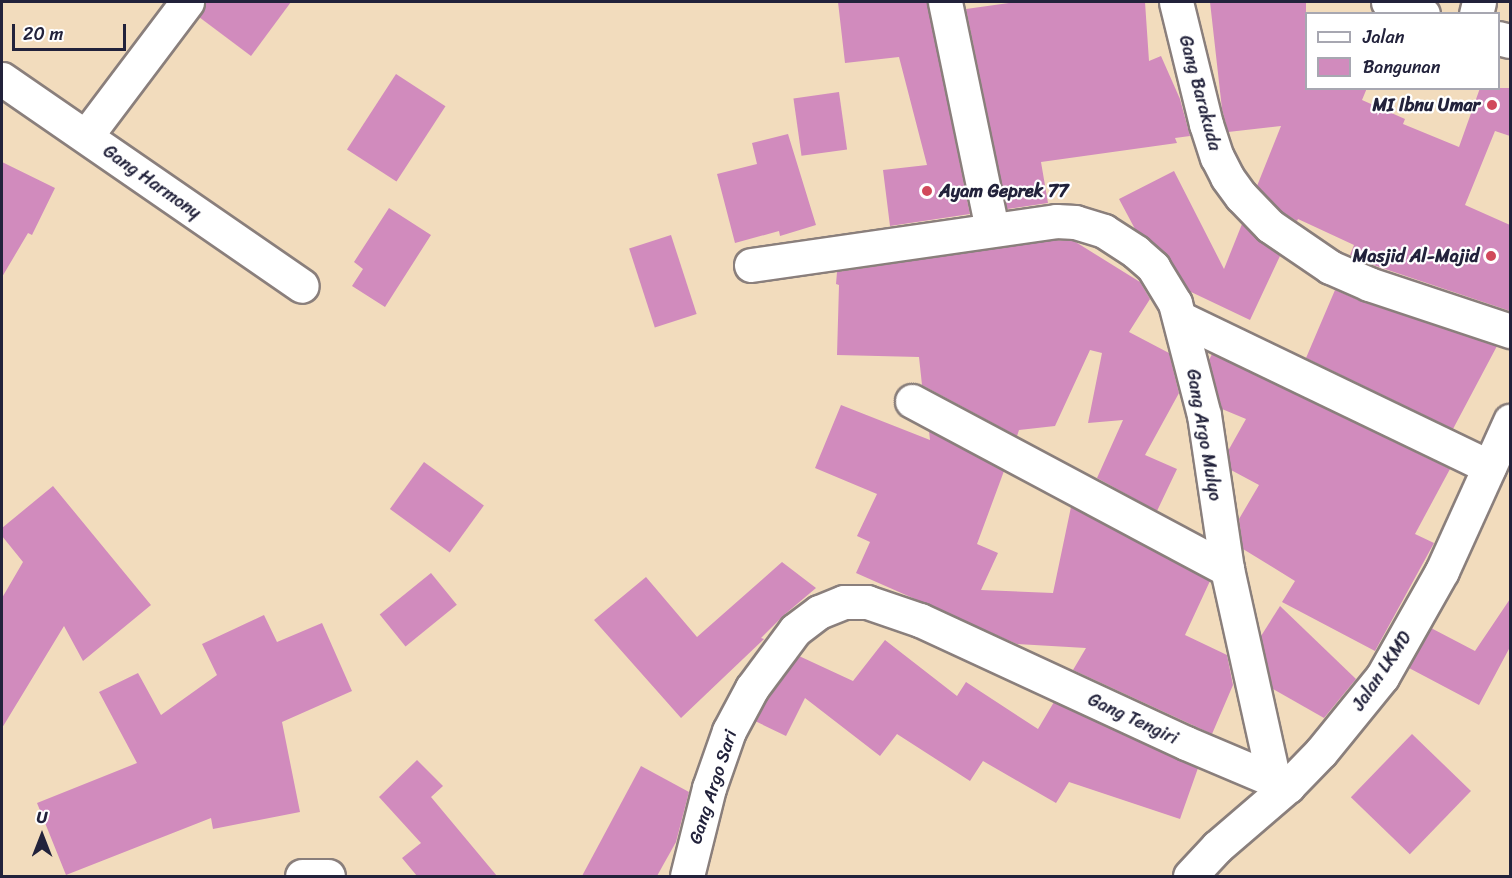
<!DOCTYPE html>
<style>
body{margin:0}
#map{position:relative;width:1512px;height:878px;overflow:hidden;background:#f2dcbd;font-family:Sriracha,sans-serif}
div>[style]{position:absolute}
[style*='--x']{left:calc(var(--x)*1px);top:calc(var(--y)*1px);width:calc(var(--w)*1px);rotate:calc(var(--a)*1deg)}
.building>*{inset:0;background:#d18bbd;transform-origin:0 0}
.roads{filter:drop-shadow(2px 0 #8a7f7c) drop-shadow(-2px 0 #8a7f7c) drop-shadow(0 2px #8a7f7c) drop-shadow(0 -2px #8a7f7c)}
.minor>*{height:33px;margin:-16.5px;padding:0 16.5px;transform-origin:16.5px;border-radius:16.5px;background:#fff}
.dots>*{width:16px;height:16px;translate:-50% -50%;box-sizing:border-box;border:3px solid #fff;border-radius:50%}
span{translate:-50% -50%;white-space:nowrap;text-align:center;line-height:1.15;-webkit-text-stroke:4.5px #fff;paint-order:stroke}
.street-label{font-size:18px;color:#22223b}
.poi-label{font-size:18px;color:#22223b;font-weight:700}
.right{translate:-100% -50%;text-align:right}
.left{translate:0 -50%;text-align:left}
.frame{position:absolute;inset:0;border:3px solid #22223b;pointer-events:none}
.legend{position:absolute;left:1305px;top:12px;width:195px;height:78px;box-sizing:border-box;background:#fff;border:2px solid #a7a7b1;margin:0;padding:8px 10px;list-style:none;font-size:18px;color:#22223b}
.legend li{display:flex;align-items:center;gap:12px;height:30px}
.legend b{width:30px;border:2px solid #a7a7b1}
.north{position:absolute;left:12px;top:806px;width:60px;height:60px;-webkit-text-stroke:4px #fff;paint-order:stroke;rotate:0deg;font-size:16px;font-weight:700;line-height:24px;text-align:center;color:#22223b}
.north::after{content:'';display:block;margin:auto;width:21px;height:27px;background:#22223b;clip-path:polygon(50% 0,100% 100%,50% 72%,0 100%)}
.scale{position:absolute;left:12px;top:24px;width:114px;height:27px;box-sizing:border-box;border:3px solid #22223b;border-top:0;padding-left:8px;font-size:18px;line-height:21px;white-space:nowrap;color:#22223b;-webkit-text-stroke:4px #fff;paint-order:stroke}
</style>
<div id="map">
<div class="building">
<div style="clip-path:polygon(205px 2px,291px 2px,251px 56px,199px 17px)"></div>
<div style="clip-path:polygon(838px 2px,927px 2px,970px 214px,890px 226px,883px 170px,927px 165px,899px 57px,845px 63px)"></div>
<div style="clip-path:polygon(1016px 2px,1145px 2px,1149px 61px,1161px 56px,1180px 99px,1190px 136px,1175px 138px,1177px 143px,1041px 162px,1048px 203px,1007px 209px,966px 9px)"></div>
<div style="clip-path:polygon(1210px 2px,1306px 2px,1306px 88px,1367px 88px,1362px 100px,1405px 119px,1403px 124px,1459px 147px,1480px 88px,1510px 88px,1510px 136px,1495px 131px,1465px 205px,1510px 225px,1510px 311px,1376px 266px,1350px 255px,1354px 245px,1298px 219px,1297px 221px,1282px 212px,1257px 186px,1281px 126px,1228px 132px,1222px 109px)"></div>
<div style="left:396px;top:74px;width:59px;height:90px;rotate:33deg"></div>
<div style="left:839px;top:92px;width:58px;height:46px;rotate:82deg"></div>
<div style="clip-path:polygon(788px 134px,816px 225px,780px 236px,779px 231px,735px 243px,717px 174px,757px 164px,752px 143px)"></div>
<div style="clip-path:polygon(2px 162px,55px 188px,32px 235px,28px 233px,2px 277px)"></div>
<div style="clip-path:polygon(1174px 171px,1224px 269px,1242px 224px,1259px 241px,1280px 256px,1250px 320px,1189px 291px,1166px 253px,1135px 229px,1119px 199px)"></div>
<div style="clip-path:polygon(389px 208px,431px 235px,385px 307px,352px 286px,363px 269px,354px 262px)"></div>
<div style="left:671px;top:235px;width:83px;height:44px;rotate:72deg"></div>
<div style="clip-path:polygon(1054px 240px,1074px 241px,1140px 282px,1150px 299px,1129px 332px,1169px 353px,1179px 393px,1145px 455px,1177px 469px,1157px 511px,1097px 478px,1123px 420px,1088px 423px,1102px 353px,1090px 350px,1055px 426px,1019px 430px,1017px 436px,922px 385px,919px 357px,837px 355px,839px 285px,836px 284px,837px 272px)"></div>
<div style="clip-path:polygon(1335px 290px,1363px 302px,1497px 346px,1453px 429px,1306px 358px)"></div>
<div style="clip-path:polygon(1212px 354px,1450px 469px,1415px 534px,1434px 543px,1375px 651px,1282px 602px,1295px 581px,1243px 549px,1239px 519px,1259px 485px,1231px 470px,1228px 451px,1246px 419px,1222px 409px,1209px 360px)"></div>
<div style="clip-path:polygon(841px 405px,930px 440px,929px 431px,1004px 471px,977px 544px,998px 553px,981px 590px,1053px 593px,1071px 507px,1210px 581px,1185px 635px,1227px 655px,1233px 685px,1212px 734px,1073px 670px,1086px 648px,1017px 644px,856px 573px,870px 542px,857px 536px,877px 494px,815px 468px)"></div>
<div style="left:424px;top:462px;width:74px;height:58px;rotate:36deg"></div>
<div style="clip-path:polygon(53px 486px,151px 605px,83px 661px,64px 626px,2px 728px,2px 598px,23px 562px,2px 536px,2px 528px)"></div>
<div style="clip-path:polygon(782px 562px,816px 588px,784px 615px,761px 638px,764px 639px,681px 718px,594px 620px,646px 577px,697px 637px)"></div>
<div style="left:431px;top:573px;width:41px;height:66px;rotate:51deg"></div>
<div style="clip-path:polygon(1510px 599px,1510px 647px,1479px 705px,1409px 668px,1431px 628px,1475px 651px)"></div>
<div style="clip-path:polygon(1280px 606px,1356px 679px,1324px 718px,1273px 689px,1261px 636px)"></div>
<div style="clip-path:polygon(264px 615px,277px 642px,322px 623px,352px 691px,282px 722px,300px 812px,213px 829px,211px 818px,66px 875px,37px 803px,137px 763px,99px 692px,138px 673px,161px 715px,217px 675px,202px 644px)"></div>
<div style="clip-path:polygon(885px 640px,957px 696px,966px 682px,1038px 729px,1054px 702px,1198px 768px,1180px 819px,1069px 782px,1056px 803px,983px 761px,970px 781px,897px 734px,880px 756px,805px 698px,786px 736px,755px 721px,768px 698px,799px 656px,853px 681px)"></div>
<div style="left:1412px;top:734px;width:82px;height:88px;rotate:44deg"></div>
<div style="clip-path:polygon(417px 760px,443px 786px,431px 797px,497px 876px,417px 876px,402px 858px,421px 843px,379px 797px)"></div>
<div style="clip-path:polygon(641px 766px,689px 792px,676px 842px,657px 876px,582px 876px)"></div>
</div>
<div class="roads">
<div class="minor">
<div style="--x:945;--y:2;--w:232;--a:78.3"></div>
<div style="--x:1176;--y:2;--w:126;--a:76.2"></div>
<div style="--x:1206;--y:124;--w:35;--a:72"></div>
<div style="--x:1217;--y:157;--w:22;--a:63"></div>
<div style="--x:1227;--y:177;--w:24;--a:54"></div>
<div style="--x:1241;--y:196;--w:42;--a:46"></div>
<div style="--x:1270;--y:226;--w:73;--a:34.3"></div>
<div style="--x:1330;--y:267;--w:43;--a:23.6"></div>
<div style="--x:1369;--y:284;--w:149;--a:18.4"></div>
<div style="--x:1388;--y:2;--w:37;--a:19"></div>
<div style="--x:1476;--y:14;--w:12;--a:-76"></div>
<div style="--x:1498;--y:38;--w:12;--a:14"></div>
<div style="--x:2;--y:79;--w:364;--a:34.6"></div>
<div style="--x:86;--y:136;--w:168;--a:-53"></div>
<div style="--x:751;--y:265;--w:308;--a:-8.2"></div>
<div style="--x:1056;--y:221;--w:19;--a:3"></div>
<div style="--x:1075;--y:222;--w:30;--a:17"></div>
<div style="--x:1104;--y:231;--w:38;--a:33"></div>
<div style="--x:1136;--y:252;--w:23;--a:41"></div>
<div style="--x:1153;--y:267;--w:42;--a:58.6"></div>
<div style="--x:1175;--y:303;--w:116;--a:75.5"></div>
<div style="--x:1204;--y:415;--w:156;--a:81.5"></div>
<div style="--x:1227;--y:569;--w:217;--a:77.5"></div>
<div style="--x:1180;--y:318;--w:343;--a:25.7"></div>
<div style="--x:912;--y:401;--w:357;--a:28.1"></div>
<div style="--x:302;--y:876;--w:26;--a:0"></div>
<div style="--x:687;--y:876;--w:91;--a:-76"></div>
<div style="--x:709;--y:788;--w:60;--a:-70.7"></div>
<div style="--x:729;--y:731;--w:49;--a:-61.9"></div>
<div style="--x:752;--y:688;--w:72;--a:-53.4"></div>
<div style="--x:795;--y:630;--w:30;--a:-37"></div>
<div style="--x:819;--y:612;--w:27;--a:-22"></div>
<div style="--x:844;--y:602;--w:23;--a:0"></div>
<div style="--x:867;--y:602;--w:56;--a:18.8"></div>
<div style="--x:920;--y:620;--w:293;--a:24.8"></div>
<div style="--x:1186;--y:743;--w:111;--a:22.9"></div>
<div style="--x:1190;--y:876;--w:40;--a:-47"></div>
<div style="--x:1217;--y:847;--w:94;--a:-40.7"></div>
<div style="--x:1288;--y:786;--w:47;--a:-45.9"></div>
<div style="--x:1321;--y:752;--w:97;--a:-50.9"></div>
<div style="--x:1382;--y:677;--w:122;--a:-60.5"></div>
<div style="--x:1442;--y:571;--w:165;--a:-65.6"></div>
</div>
</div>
<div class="dots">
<div style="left:1492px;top:105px;background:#d1495b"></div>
<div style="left:927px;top:191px;background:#d1495b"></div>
<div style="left:1491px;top:256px;background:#d1495b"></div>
</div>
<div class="street-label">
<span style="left:1200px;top:93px;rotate:75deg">Gang Barakuda</span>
<span style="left:152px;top:182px;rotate:35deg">Gang Harmony</span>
<span style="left:1204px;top:435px;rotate:80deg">Gang Argo Mulyo</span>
<span style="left:1382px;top:671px;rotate:-56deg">Jalan LKMD</span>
<span style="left:1133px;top:719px;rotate:25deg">Gang Tengiri</span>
<span style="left:713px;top:787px;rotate:-72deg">Gang Argo Sari</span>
</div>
<div class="poi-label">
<span class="right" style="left:1480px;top:105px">MI Ibnu Umar</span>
<span class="left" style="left:939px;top:191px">Ayam Geprek 77</span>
<span class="right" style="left:1479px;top:256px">Masjid Al-Majid</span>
</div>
<div class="frame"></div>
<ul class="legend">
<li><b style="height:8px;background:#fff"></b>Jalan</li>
<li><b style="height:16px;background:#d18bbd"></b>Bangunan</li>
</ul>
<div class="north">U</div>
<div class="scale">20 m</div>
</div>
